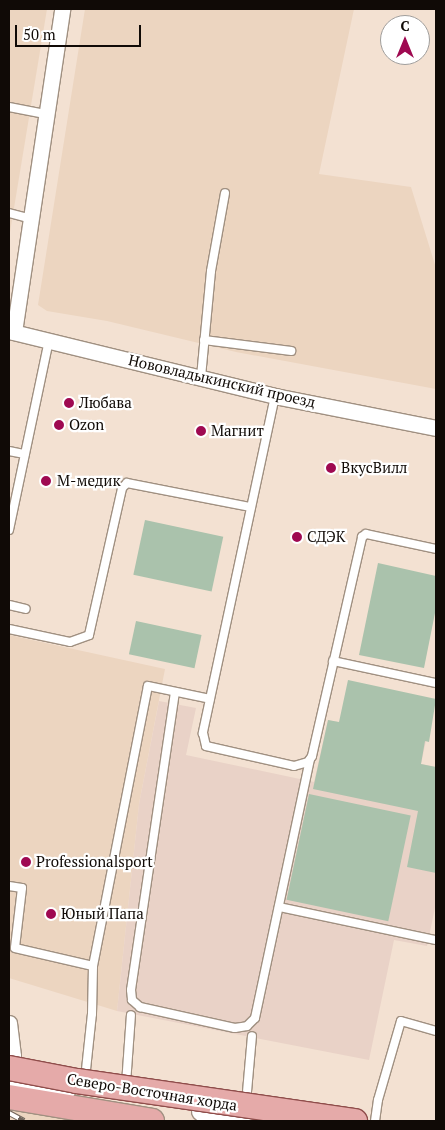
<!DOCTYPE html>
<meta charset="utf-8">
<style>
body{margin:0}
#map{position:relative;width:445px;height:1130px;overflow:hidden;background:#f3e1d2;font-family:"PT Serif",serif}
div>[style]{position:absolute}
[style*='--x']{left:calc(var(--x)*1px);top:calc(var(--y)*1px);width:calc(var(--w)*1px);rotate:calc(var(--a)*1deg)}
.built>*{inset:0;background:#ecd5c0}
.education>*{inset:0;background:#e9d2c7}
.green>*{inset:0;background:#aac2ac;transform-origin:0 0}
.roads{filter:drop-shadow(1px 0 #a09081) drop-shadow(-1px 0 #a09081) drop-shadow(0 1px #a09081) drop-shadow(0 -1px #a09081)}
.service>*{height:8px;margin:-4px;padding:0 4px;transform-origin:4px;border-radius:4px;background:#fff}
.minor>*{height:15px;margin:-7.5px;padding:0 7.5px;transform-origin:7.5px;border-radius:7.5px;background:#fff}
.tertiary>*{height:19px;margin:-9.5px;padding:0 9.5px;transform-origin:9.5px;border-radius:9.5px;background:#fff}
.primary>*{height:24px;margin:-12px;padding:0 12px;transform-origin:12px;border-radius:12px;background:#e5aaa9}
.rail>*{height:5.5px;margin-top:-2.75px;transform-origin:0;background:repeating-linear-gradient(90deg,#fff 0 11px,#6f645b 0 22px);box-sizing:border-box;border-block:1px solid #6f645b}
.bridges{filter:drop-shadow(1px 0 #8f4d4b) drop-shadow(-1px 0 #8f4d4b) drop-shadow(0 1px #8f4d4b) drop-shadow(0 -1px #8f4d4b)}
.primary-bridge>*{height:24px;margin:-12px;padding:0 12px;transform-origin:12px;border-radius:12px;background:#e5aaa9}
.dots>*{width:14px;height:14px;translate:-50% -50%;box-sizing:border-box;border:2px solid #fff;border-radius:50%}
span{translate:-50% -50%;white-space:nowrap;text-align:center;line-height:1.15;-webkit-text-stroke:4.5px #fff;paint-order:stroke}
.street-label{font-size:15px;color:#100a06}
.poi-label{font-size:15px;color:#100a06}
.left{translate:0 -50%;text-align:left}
.frame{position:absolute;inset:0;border:10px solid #100a06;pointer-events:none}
.north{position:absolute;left:380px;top:15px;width:50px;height:50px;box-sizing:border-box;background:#fff;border:1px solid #9f9d9b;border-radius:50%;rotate:0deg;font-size:14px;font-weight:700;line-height:20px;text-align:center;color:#100a06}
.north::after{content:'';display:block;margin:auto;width:18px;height:22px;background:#9f0951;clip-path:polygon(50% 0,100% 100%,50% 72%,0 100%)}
.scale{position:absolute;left:15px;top:25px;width:126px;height:22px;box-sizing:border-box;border:2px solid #100a06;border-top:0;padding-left:6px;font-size:15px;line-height:18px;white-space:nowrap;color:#100a06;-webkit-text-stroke:4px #fff;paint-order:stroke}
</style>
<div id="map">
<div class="built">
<div style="clip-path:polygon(9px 9px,47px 9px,9px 238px)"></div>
<div style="clip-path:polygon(85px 9px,354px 9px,319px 174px,411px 187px,436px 268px,436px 389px,236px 352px,107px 321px,47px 311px,38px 305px)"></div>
<div style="clip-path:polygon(9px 635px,165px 669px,139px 804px,117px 1011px,9px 978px)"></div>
<div style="clip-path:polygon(9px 1104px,90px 1121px,9px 1121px)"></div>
</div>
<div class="education">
<div style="clip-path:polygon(159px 701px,196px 708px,186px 755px,314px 782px,328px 720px,426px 741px,421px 764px,436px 767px,436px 903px,427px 946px,394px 940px,369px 1060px,117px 1011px,139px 804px)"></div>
</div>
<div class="green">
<div style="left:145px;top:520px;width:80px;height:56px;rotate:12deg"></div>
<div style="clip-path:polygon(378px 563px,436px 576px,436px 608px,424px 668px,359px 655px)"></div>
<div style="left:136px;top:621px;width:67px;height:34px;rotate:12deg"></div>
<div style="clip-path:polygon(348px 680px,436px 699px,429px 742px,425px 741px,421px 764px,436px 767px,436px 873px,407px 867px,418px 811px,313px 789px,328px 720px,339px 722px)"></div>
<div style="left:309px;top:794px;width:104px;height:108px;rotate:12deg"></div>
</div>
<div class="roads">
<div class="service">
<div style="--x:9;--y:107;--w:38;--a:11"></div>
<div style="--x:9;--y:213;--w:23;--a:15"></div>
<div style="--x:204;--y:340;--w:88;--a:7.2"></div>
<div style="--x:201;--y:377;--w:106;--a:-84.6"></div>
<div style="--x:211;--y:271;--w:79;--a:-79.8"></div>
<div style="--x:275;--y:396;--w:345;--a:102.1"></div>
<div style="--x:203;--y:733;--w:13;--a:77"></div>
<div style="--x:206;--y:746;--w:90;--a:12.8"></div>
<div style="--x:294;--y:766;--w:15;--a:-16"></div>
<div style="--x:308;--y:762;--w:7;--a:-56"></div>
<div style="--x:312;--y:756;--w:225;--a:-77.1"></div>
<div style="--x:362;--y:537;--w:5;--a:-37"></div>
<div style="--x:366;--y:534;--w:72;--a:12.1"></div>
<div style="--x:9;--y:451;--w:16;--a:11"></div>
<div style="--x:9;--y:530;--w:194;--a:-78.1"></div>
<div style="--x:9;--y:605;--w:17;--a:13"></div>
<div style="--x:9;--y:629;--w:62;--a:12"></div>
<div style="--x:70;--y:642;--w:20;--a:-20"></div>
<div style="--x:89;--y:635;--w:151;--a:-77.3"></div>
<div style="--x:122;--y:488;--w:7;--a:-45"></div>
<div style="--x:127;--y:483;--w:126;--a:11"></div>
<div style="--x:333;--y:661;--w:105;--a:12.1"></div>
<div style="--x:175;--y:692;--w:301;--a:98.4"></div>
<div style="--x:131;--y:990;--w:10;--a:84"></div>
<div style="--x:132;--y:1000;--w:11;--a:41"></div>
<div style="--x:140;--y:1007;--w:97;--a:12.5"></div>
<div style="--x:235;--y:1028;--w:12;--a:-9"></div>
<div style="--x:247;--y:1026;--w:11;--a:-45"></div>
<div style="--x:255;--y:1018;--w:264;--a:-78"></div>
<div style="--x:9;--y:886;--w:13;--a:9"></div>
<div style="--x:22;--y:888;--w:60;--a:96.7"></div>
<div style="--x:15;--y:948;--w:80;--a:13"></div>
<div style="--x:279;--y:907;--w:160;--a:11.9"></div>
<div style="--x:85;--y:1079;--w:65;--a:-83.9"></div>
<div style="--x:92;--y:1014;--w:48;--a:-88.8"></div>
<div style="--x:93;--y:966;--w:285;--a:-78.9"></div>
<div style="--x:148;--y:686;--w:63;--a:11.8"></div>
<div style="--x:126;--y:1084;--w:69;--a:-85.9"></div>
<div style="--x:246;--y:1103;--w:67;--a:-84.9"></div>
<div style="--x:375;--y:1121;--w:21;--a:-82"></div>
<div style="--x:378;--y:1100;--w:82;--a:-73.8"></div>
<div style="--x:401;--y:1021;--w:36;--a:16"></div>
</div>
<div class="minor">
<div style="--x:9;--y:331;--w:274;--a:13.7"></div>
<div style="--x:275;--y:396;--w:164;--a:11.2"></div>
<div style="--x:14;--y:332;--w:327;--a:-81.5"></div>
<div style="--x:9;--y:1023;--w:33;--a:83"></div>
<div style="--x:13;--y:1056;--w:20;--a:99"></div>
</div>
<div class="tertiary">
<div style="--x:9;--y:1081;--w:57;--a:9.1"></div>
<div style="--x:201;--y:1111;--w:75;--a:6.9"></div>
</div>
<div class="primary">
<div style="--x:9;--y:1097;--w:145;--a:9.5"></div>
</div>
</div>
<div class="rail">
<div style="--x:9;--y:1113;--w:17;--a:28"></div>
</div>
<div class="bridges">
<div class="primary-bridge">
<div style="--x:9;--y:1068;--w:69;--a:10.8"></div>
<div style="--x:77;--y:1081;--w:281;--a:8.2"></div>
</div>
</div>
<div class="dots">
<div style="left:69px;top:403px;background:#9f0951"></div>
<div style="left:59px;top:425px;background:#9f0951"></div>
<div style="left:201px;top:431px;background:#9f0951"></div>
<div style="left:331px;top:468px;background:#9f0951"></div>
<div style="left:46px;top:481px;background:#9f0951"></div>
<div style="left:297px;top:537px;background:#9f0951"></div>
<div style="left:26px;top:862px;background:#9f0951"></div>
<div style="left:51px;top:914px;background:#9f0951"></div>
</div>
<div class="street-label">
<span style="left:222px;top:381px;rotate:13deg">Нововладыкинский проезд</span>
<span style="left:152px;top:1092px;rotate:9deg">Северо-Восточная хорда</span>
</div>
<div class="poi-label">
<span class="left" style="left:79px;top:403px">Любава</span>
<span class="left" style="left:69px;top:425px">Ozon</span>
<span class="left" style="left:211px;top:431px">Магнит</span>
<span class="left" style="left:341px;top:468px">ВкусВилл</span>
<span class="left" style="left:57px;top:481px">М-медик</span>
<span class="left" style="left:307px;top:537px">СДЭК</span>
<span class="left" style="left:36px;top:862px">Professionalsport</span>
<span class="left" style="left:61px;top:914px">Юный Папа</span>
</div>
<div class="frame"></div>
<div class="north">С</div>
<div class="scale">50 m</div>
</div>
